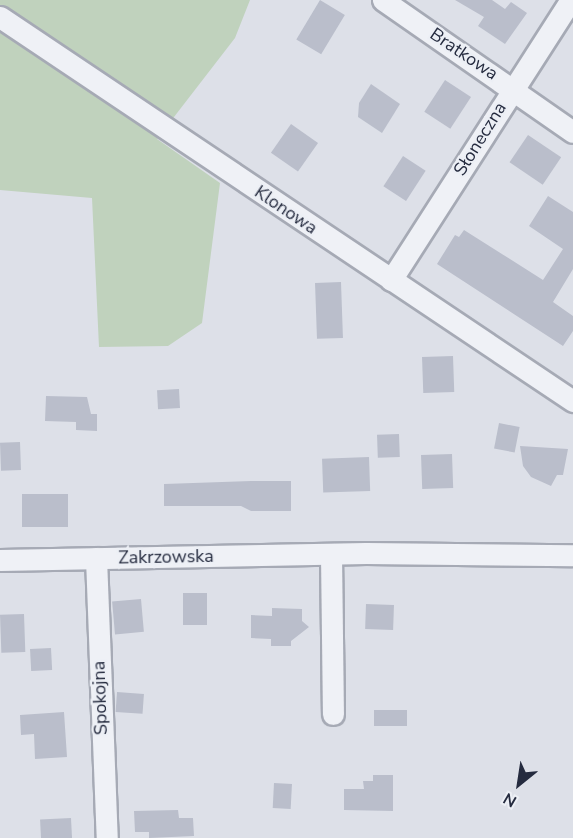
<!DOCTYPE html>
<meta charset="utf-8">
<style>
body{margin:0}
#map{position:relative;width:573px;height:838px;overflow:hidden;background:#dde0e8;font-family:"Nunito Sans",sans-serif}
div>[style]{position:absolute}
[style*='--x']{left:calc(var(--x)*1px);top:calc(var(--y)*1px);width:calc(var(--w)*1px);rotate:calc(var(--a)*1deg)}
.green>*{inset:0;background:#c0d2bd}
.building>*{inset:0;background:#babecb;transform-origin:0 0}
.roads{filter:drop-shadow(2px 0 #a6aab5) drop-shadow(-2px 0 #a6aab5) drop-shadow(0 2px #a6aab5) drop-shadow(0 -2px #a6aab5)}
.minor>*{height:21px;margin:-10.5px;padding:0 10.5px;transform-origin:10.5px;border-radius:10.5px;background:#eff1f6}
span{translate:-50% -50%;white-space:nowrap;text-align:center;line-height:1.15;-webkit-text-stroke:4.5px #eceff5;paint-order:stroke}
.street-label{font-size:18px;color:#252b3f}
.north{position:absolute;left:489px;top:754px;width:60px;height:60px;-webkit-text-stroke:4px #eceff5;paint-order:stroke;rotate:210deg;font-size:16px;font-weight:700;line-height:24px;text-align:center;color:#252b3f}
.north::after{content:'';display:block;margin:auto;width:21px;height:27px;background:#252b3f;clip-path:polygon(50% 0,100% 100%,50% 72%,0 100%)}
</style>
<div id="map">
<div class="green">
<div style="clip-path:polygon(0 0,250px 0,235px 38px,157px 139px,220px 183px,202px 323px,168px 346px,99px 347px,92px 198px,0 190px)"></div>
</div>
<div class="building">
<div style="left:320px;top:0;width:29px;height:46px;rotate:31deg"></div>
<div style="clip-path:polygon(455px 0,492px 0,505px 9px,511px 2px,527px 13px,505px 44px,478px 26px,484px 17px)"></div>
<div style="left:445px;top:80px;width:31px;height:38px;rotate:33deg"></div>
<div style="clip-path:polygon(371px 84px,400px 104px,382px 133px,358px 117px,359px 103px)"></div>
<div style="left:291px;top:124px;width:33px;height:35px;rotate:35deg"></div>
<div style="left:528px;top:135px;width:40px;height:33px;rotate:34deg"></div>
<div style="left:403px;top:156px;width:27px;height:36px;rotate:33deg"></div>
<div style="clip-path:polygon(548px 196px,573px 212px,573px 269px,553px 302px,573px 316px,573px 331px,563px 346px,437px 264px,455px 235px,459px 237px,464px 230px,543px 280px,563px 249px,529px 226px)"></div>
<div style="left:341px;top:282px;width:56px;height:26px;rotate:88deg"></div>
<div style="left:453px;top:356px;width:36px;height:31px;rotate:88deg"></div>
<div style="left:179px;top:389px;width:19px;height:22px;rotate:87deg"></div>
<div style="clip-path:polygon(46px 396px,87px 397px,91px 414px,97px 414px,97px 431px,76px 430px,76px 422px,45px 421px)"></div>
<div style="left:499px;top:423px;width:21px;height:26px;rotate:11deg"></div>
<div style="left:399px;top:434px;width:23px;height:22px;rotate:88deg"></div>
<div style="left:20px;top:442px;width:28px;height:20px;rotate:88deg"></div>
<div style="clip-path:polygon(520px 446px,568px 449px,563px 475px,557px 475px,551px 486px,531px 477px,523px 466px)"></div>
<div style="left:452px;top:454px;width:34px;height:31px;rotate:88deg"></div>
<div style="left:369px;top:457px;width:34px;height:47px;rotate:88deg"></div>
<div style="clip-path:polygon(251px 481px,291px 481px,291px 511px,251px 511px,241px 506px,164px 506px,164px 484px)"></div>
<div style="left:22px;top:494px;width:46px;height:33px"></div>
<div style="left:183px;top:593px;width:24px;height:32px"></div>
<div style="left:141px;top:599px;width:33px;height:29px;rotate:85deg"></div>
<div style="left:366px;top:604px;width:28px;height:25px;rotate:2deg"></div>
<div style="clip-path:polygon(272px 608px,302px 609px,302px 621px,309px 627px,291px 641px,291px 646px,271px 646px,271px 639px,251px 638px,251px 615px,272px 616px)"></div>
<div style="left:24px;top:614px;width:38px;height:24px;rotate:88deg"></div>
<div style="left:51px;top:648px;width:22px;height:21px;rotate:87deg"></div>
<div style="left:117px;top:692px;width:27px;height:20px;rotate:4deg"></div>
<div style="left:374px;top:710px;width:33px;height:16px"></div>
<div style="clip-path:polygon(64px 712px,67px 757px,35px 759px,34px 734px,21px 735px,20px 715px)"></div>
<div style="clip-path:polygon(373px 775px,393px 775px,393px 811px,344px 810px,344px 789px,364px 789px,363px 781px,373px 781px)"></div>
<div style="left:274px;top:783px;width:18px;height:25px;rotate:3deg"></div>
<div style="clip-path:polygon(178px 810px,179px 818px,193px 818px,194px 836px,149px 838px,149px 832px,135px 832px,134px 811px)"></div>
<div style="left:71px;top:818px;width:20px;height:31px;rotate:87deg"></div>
</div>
<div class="roads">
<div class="minor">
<div style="--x:383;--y:0;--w:231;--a:34.8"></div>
<div style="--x:0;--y:17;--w:690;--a:33.83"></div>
<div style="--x:391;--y:280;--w:333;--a:-57.3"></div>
<div style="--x:331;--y:554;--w:160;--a:89.3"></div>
<div style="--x:96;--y:558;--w:280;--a:87.8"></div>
<div style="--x:0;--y:560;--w:366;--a:-1.1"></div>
<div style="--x:366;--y:553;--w:207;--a:0.6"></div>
</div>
</div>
<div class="street-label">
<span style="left:464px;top:54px;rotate:34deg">Bratkowa</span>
<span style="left:480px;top:139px;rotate:-58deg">Słoneczna</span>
<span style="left:286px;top:210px;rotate:34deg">Klonowa</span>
<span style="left:166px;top:557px;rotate:-1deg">Zakrzowska</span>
<span style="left:100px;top:698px;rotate:-92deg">Spokojna</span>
</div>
<div class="north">N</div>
</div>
